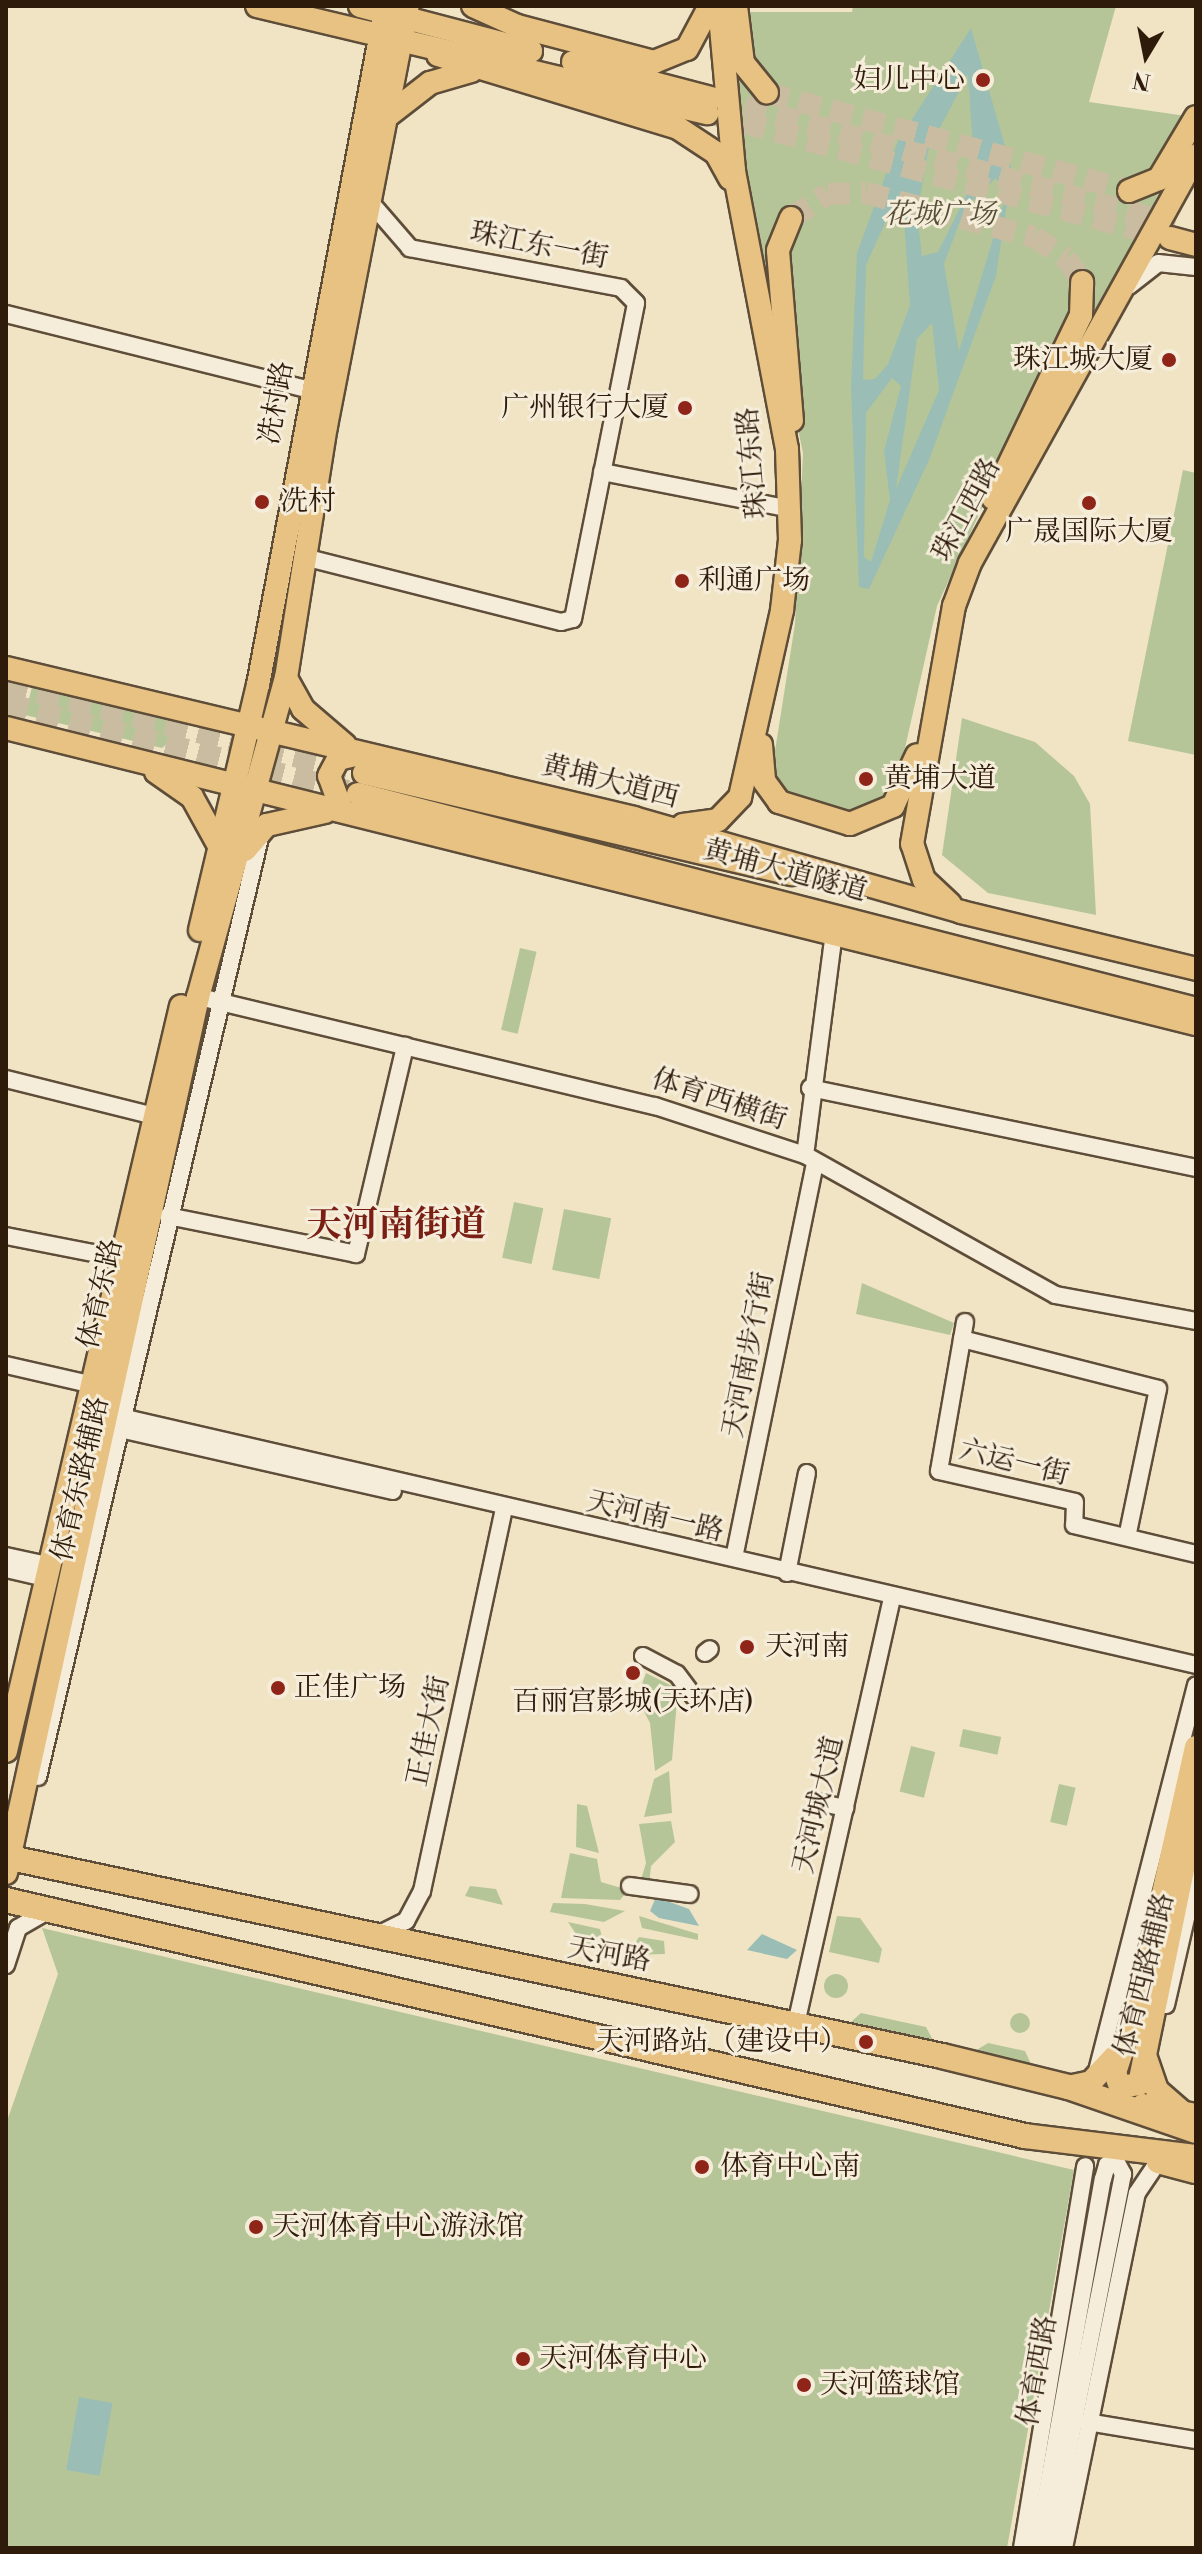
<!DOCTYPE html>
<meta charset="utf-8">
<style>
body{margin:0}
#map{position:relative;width:1202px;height:2554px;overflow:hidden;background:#f0e4c5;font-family:"Libre Bodoni","Noto Serif SC",serif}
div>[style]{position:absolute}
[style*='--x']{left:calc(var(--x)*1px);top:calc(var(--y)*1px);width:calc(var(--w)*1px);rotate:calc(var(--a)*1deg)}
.green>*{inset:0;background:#b5c598;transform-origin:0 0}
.round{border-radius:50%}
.water>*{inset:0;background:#9abeb5;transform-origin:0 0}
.major-tunnel>*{height:22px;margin-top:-11px;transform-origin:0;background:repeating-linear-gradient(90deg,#c9bca0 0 22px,transparent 0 33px)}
.roads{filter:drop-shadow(2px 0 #5e4d39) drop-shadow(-2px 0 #5e4d39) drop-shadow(0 2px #5e4d39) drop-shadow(0 -2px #5e4d39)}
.minor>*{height:16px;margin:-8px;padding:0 8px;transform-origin:8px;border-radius:8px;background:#f5edd9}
.major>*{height:22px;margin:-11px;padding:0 11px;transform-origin:11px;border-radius:11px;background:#e8c282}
.highway>*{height:24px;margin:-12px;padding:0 12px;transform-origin:12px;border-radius:12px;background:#e8c282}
.dots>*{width:22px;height:22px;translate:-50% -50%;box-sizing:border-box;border:4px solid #f5edd9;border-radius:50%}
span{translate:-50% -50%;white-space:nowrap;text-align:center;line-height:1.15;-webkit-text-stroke:6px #f5edd9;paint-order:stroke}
.poi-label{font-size:28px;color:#2e1b0a}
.right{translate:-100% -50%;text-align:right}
.left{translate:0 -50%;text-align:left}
.park-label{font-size:28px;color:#564e35;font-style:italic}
.street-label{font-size:28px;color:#2e1b0a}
.district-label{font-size:36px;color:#7a1f14;font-weight:700}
.frame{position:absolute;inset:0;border:8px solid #2e1b0a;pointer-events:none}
.north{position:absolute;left:1106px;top:16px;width:80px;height:80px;-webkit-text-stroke:6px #f5edd9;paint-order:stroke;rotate:190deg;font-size:22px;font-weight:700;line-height:32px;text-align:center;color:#2e1b0a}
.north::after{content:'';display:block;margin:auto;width:28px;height:36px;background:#2e1b0a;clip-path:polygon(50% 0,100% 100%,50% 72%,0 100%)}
</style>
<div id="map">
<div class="green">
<div style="clip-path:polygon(853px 6px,1116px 6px,1089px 102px,1193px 117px,1121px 276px,986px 499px,937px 606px,898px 779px,887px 801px,852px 813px,796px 803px,772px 770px,795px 624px,803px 453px,742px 162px,730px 12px,852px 12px)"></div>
<div style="clip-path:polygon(1183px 470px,1196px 473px,1196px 755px,1128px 741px)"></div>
<div style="clip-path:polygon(33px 683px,171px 716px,177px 736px,162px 748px,25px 715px)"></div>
<div style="clip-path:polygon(962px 718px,1035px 742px,1074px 776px,1090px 804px,1096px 915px,988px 893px,942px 855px)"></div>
<div style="left:520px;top:948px;width:17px;height:84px;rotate:13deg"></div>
<div style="left:514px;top:1202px;width:30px;height:57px;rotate:12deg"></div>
<div style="left:564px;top:1209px;width:48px;height:62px;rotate:11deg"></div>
<div style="clip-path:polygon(862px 1283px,954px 1323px,950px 1335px,856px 1314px)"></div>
<div style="clip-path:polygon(646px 1673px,678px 1689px,672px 1760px,655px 1771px,650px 1723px,637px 1698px)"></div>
<div style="left:963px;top:1729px;width:39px;height:18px;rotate:12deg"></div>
<div style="left:911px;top:1746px;width:25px;height:47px;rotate:14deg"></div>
<div style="clip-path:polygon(669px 1771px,672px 1813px,644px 1817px,654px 1779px)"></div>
<div style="left:1059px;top:1784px;width:17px;height:39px;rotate:13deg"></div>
<div style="clip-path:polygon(577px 1804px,587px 1806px,599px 1853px,576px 1847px)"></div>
<div style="clip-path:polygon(671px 1821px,675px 1842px,651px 1866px,649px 1885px,641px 1880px,646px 1863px,639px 1824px)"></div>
<div style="clip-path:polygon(570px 1853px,597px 1859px,601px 1882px,628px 1890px,620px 1900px,561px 1898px)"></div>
<div style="clip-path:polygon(470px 1886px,496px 1889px,503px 1905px,465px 1896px)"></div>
<div style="clip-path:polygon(553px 1903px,585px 1904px,625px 1911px,604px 1922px,550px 1912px)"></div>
<div style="clip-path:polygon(639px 1916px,698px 1934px,698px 1940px,642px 1928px)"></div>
<div style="clip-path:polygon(837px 1916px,860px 1918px,882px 1949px,879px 1963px,829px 1952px)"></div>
<div style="clip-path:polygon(568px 1922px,600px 1929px,605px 1951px,584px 1946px)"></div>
<div style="clip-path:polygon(42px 1928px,1074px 2170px,1007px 2548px,6px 2548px,6px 2124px,58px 1974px)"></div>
<div style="clip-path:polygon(639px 1937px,664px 1941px,665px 1954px,627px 1955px)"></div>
<div class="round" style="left:824px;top:1974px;width:24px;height:24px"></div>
<div style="clip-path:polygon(861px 2013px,926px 2027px,933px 2040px,851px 2022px)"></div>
<div class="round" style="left:1010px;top:2013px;width:20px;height:20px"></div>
<div style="clip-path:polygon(988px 2043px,1025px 2051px,1031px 2064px,975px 2051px)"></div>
</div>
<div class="water">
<div style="clip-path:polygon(evenodd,971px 28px,1012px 170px,996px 276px,929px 460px,869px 589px,859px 587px,851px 386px,857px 253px,898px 141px,971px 28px,968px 74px,975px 178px,938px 252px,922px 256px,917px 214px,928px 151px,968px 74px,971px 28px,996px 178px,1005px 199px,959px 351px,944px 264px,965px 208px,996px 178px,971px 28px,894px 204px,903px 206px,910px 305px,888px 364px,875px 379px,863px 380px,866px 265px,894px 204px,971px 28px,932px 323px,939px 390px,896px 489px,917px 339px,932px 323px,971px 28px,892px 378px,901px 386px,884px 451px,890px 500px,871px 562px,864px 557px,866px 413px,892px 378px)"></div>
<div style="clip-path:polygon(656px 1897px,689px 1909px,699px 1926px,659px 1918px,650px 1911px)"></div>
<div style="clip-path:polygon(762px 1934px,797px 1950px,787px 1959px,747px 1950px)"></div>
<div style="left:79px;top:2397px;width:34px;height:74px;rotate:10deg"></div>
</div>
<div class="major-tunnel">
<div style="--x:767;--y:93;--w:375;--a:15.1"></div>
<div style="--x:713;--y:98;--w:479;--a:15.3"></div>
<div style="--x:712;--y:114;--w:446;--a:15.2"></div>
<div style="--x:791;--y:218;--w:44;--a:-33"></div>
<div style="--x:828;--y:194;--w:38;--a:-2"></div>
<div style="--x:866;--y:193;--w:174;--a:14.7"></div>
<div style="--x:1034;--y:237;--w:38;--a:33"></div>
<div style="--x:1066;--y:258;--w:29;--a:56"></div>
<div style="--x:6;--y:684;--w:369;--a:14"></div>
<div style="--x:6;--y:704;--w:363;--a:14.3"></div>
</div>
<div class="roads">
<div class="minor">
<div style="--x:1129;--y:286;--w:37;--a:-38"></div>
<div style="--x:1158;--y:263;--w:38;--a:6"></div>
<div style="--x:6;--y:314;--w:313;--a:14"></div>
<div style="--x:602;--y:472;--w:192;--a:11.1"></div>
<div style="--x:308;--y:558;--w:261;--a:14.2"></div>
<div style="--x:561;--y:622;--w:12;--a:-14"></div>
<div style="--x:573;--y:619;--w:322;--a:-78.7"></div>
<div style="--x:636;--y:303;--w:21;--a:-135"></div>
<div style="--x:621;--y:288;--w:215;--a:-169.3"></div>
<div style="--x:410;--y:248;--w:60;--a:-130.9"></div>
<div style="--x:208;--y:999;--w:460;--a:13.5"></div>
<div style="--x:655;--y:1106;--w:158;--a:18.1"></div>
<div style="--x:805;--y:1155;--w:287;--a:29.2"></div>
<div style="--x:1056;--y:1295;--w:142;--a:10.5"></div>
<div style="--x:6;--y:1079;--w:153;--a:14"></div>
<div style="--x:810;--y:1088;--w:394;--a:11.7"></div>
<div style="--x:806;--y:1148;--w:217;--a:-82.6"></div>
<div style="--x:168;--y:1216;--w:192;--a:11.4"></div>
<div style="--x:356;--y:1254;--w:214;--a:-76.7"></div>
<div style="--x:6;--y:1236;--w:119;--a:11.1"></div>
<div style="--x:965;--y:1322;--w:151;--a:99.9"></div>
<div style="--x:939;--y:1471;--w:139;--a:12.8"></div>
<div style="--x:1075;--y:1502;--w:23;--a:92"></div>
<div style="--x:1074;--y:1525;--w:125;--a:13.4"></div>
<div style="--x:962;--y:1339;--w:202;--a:14.3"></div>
<div style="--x:1158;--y:1389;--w:151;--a:101.8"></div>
<div style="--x:6;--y:1365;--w:89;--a:12.9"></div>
<div style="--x:104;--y:1413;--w:1121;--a:12.99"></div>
<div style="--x:111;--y:1427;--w:289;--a:12.8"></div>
<div style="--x:735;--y:1553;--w:394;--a:-78.4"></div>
<div style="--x:6;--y:1556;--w:47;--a:12.3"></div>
<div style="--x:6;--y:1569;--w:40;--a:13"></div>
<div style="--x:787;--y:1573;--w:102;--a:-78.7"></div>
<div style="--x:705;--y:1653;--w:6;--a:-39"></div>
<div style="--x:643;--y:1656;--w:38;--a:28"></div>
<div style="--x:677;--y:1674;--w:30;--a:53"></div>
<div style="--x:38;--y:1777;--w:969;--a:-76.7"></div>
<div style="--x:817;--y:1802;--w:29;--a:12"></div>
<div style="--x:630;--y:1886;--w:60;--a:7.7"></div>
<div style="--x:376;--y:1936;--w:34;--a:-27"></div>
<div style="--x:406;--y:1921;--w:34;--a:-62"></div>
<div style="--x:422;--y:1891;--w:390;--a:-77.9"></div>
<div style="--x:6;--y:1965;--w:39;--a:-72"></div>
<div style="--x:18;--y:1928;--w:34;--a:-30"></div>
<div style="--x:1166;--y:2005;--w:133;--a:-77"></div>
<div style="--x:796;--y:2024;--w:438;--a:-77.3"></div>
<div style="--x:1097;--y:2071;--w:398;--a:-75.6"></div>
<div style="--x:1087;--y:2422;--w:110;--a:9.4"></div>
<div style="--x:1022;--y:2548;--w:387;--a:-80.6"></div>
<div style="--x:1037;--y:2548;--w:375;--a:-79.9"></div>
<div style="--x:1103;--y:2179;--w:15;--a:-74"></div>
<div style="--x:1107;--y:2165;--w:10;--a:-11"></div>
<div style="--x:1117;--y:2163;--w:13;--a:61"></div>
<div style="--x:1123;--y:2174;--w:381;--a:101.2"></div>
<div style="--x:1064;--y:2548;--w:362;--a:-78.4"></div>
<div style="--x:1137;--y:2193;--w:37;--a:-56"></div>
</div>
<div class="major">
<div style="--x:257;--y:6;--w:463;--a:13.4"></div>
<div style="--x:360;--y:6;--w:177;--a:14.7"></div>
<div style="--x:473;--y:6;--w:48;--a:24.4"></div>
<div style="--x:517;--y:26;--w:142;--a:14.7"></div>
<div style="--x:654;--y:62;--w:35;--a:-22"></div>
<div style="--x:687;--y:49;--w:49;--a:-61.9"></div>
<div style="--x:736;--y:6;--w:57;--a:83"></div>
<div style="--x:743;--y:63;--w:38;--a:51"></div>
<div style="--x:438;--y:55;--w:251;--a:16.9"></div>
<div style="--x:678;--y:128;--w:45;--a:33.3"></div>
<div style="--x:716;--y:153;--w:29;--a:61"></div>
<div style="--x:573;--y:62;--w:143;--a:14.6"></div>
<div style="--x:390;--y:114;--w:51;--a:-37.8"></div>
<div style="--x:430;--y:83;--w:43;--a:-16.3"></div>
<div style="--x:1129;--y:191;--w:32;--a:-22"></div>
<div style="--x:1159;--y:179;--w:72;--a:-59.2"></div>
<div style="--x:791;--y:218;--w:35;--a:112"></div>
<div style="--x:778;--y:251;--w:170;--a:85.3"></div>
<div style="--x:1170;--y:238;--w:27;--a:15"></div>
<div style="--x:993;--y:498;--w:203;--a:-64.3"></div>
<div style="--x:1081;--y:315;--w:33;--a:-88"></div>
<div style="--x:6;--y:668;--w:646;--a:13.43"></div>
<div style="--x:634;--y:818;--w:340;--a:16"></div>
<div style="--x:961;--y:912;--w:242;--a:13.6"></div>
<div style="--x:286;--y:678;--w:35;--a:61"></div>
<div style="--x:303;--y:709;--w:55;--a:40.6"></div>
<div style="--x:6;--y:728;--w:1226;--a:13.97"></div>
<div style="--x:761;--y:745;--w:36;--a:85"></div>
<div style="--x:764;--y:781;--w:26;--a:54"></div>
<div style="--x:779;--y:802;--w:74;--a:17.2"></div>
<div style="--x:850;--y:824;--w:47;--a:-22.7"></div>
<div style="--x:893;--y:806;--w:56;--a:-64.8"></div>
<div style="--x:156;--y:772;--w:44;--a:34.8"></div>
<div style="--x:192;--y:797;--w:56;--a:61.1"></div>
<div style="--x:364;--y:773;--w:440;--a:13.3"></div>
<div style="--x:358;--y:794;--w:865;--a:14.39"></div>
<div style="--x:342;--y:811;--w:37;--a:-110"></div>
<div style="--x:329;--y:776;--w:19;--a:-62"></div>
<div style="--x:338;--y:759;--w:23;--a:-13"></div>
<div style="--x:683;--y:825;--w:35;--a:-8"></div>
<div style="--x:718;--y:820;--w:32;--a:-46"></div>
<div style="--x:740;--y:797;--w:192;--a:-77.3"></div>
<div style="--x:782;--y:610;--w:70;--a:-83.5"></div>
<div style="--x:790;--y:540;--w:91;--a:-91.9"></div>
<div style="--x:787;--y:449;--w:284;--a:-100.8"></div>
<div style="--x:734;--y:170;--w:165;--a:-95.2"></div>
<div style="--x:245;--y:850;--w:33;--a:-49"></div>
<div style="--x:267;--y:825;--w:59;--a:-12.6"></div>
<div style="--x:950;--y:904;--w:35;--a:-137"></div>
<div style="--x:924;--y:880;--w:38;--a:-108"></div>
<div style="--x:912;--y:844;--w:242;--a:-80"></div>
<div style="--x:954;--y:606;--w:46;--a:-69.6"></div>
<div style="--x:970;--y:563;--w:466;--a:-61"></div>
<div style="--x:200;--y:930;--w:252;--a:-76.7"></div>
<div style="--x:258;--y:685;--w:691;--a:-79.32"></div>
<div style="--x:1196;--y:1747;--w:258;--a:102.7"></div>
<div style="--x:1139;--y:1999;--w:78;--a:108"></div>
<div style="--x:1115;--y:2073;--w:15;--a:70"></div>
<div style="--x:1120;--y:2087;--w:19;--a:-9"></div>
<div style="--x:1139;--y:2084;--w:283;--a:-78.4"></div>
<div style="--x:6;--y:1751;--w:765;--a:-76.78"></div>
<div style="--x:6;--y:1873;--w:897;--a:-77.64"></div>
<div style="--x:198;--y:997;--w:331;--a:-74.6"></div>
<div style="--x:286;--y:678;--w:255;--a:-81"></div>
<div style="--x:326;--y:426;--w:428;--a:-79"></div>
<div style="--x:1145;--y:2055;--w:37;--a:71"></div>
<div style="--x:1157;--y:2090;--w:32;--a:41"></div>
<div style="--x:1068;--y:2087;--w:24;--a:-12"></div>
<div style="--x:1091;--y:2082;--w:40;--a:-47"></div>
<div style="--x:1143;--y:2105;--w:54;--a:10.7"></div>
<div style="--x:1158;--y:2162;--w:39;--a:15"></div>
</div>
<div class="highway">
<div style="--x:6;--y:1857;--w:957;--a:12"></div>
<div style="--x:942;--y:2056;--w:130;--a:13.8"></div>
<div style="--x:1068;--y:2087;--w:135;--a:19"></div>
<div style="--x:6;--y:1900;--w:1046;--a:13.04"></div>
<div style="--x:1025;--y:2136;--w:172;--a:7"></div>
</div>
</div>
<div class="dots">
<div style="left:983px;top:80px;background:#8f2418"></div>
<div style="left:1169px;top:360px;background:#8f2418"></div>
<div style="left:685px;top:408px;background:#8f2418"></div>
<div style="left:262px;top:502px;background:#8f2418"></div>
<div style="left:1089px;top:503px;background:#8f2418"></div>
<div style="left:682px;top:581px;background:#8f2418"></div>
<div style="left:866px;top:779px;background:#8f2418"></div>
<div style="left:747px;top:1647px;background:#8f2418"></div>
<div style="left:633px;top:1673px;background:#8f2418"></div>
<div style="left:278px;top:1688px;background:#8f2418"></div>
<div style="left:866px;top:2042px;background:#8f2418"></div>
<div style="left:702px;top:2167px;background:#8f2418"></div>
<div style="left:256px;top:2227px;background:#8f2418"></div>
<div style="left:523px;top:2359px;background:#8f2418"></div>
<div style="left:804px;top:2385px;background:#8f2418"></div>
</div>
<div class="poi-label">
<span class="right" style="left:965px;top:80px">妇儿中心</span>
<span class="right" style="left:1153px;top:360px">珠江城大厦</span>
<span class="right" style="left:669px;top:408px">广州银行大厦</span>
<span class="left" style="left:280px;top:502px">冼村</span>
<span style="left:1089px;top:532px">广晟国际大厦</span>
<span class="left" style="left:698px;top:581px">利通广场</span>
<span class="left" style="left:884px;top:779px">黄埔大道</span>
<span class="left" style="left:765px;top:1647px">天河南</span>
<span class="left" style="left:294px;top:1688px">正佳广场</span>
<span style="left:633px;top:1702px">百丽宫影城(天环店)</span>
<span class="right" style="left:848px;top:2042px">天河路站（建设中）</span>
<span class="left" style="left:720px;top:2167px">体育中心南</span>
<span class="left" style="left:272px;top:2227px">天河体育中心游泳馆</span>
<span class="left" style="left:539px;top:2359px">天河体育中心</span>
<span class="left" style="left:820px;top:2385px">天河篮球馆</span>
</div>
<div class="park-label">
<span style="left:940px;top:215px">花城广场</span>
</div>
<div class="street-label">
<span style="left:539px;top:246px;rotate:11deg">珠江东一街</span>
<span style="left:277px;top:403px;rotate:-80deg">冼村路</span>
<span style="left:753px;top:463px;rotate:-95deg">珠江东路</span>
<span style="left:967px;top:510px;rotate:-62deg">珠江西路</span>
<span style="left:610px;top:782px;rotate:14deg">黄埔大道西</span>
<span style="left:785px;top:871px;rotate:15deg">黄埔大道隧道</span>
<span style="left:719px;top:1100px;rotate:18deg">体育西横街</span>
<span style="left:101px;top:1294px;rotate:-77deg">体育东路</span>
<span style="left:749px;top:1355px;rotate:-79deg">天河南步行街</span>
<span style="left:1014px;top:1463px;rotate:14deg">六运一街</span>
<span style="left:81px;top:1479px;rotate:-77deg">体育东路辅路</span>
<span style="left:655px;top:1517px;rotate:13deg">天河南一路</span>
<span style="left:429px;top:1731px;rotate:-78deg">正佳大街</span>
<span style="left:819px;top:1805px;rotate:-77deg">天河城大道</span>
<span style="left:609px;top:1955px;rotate:10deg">天河路</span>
<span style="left:1145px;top:1975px;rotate:-76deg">体育西路辅路</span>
<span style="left:1038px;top:2371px;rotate:-80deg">体育西路</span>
</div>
<div class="district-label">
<span style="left:396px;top:1226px">天河南街道</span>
</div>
<div class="frame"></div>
<div class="north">N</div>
</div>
